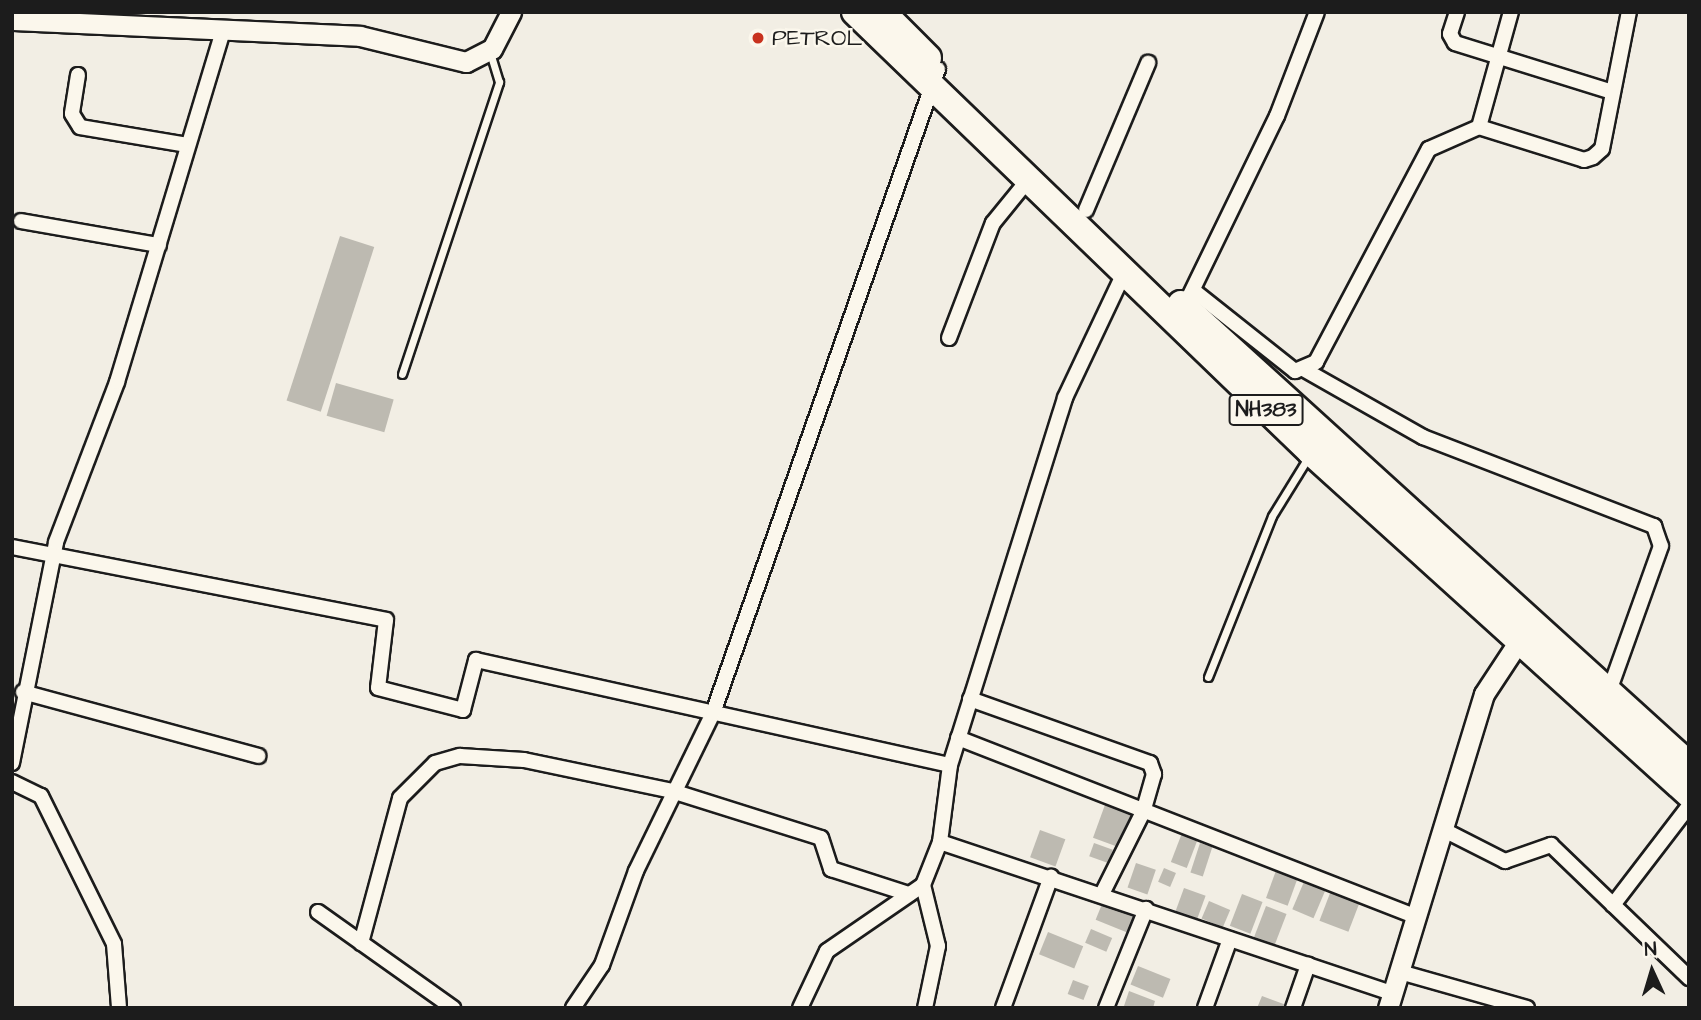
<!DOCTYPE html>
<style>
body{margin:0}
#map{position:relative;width:1701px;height:1020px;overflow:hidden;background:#f2eee4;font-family:"Architects Daughter",sans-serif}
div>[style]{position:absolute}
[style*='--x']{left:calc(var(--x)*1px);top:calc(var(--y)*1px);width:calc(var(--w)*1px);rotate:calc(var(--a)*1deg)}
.building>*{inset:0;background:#bdbab1;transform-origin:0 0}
.roads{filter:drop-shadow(2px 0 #1c1c1c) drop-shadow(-2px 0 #1c1c1c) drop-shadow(0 2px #1c1c1c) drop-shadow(0 -2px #1c1c1c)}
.lane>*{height:7px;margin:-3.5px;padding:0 3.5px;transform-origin:3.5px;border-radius:3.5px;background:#fbf7ec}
.street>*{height:14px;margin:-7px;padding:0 7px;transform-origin:7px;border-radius:7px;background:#fbf7ec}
.secondary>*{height:19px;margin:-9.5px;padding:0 9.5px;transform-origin:9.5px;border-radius:9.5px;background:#fbf7ec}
.highway>*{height:26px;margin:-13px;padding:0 13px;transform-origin:13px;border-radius:13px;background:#fbf7ec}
.dots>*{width:19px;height:19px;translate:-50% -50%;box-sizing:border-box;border:4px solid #fbf7ec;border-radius:50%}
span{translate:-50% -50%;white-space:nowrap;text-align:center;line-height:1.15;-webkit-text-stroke:5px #fbf7ec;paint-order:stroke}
.shield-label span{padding:2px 5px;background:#fbf7ec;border:2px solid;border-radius:5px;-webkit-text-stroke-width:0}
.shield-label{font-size:21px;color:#1c1c1c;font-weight:700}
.poi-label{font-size:23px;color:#1c1c1c}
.left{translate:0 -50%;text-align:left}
.frame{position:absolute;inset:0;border:14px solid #1c1c1c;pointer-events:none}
.north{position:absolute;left:1617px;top:936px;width:70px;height:70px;-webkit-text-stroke:5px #fbf7ec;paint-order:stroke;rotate:356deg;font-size:19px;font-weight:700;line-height:28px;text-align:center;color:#1c1c1c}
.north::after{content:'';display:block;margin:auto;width:24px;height:32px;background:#1c1c1c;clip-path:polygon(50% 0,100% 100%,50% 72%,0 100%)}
</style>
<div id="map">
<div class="building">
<div style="left:340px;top:236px;width:36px;height:173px;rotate:18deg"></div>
<div style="left:336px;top:383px;width:60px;height:34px;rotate:16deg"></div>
<div style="left:1106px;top:802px;width:29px;height:38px;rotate:20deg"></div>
<div style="left:1040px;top:830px;width:27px;height:29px;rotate:20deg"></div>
<div style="left:1182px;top:833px;width:17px;height:31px;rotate:21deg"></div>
<div style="left:1094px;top:843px;width:20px;height:14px;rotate:20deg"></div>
<div style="left:1200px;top:843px;width:13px;height:31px;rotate:18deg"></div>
<div style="left:1136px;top:863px;width:21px;height:26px;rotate:19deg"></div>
<div style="left:1278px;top:865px;width:23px;height:35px;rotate:20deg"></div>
<div style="left:1164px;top:868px;width:13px;height:15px;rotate:23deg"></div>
<div style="left:1306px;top:877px;width:23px;height:35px;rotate:23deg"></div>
<div style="left:1184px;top:888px;width:23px;height:25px;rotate:20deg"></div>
<div style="left:1332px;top:888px;width:31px;height:35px;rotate:21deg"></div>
<div style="left:1242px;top:894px;width:22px;height:34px;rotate:21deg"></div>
<div style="left:1209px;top:901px;width:23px;height:19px;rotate:23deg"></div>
<div style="left:1102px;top:904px;width:38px;height:17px;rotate:22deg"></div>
<div style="left:1266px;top:906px;width:22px;height:34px;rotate:21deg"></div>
<div style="left:1091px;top:929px;width:23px;height:15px;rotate:23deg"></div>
<div style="left:1048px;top:932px;width:38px;height:24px;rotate:22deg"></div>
<div style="left:1138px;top:966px;width:35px;height:20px;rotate:22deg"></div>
<div style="left:1073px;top:980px;width:17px;height:15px;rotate:21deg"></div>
<div style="clip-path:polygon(1129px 991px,1155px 1001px,1153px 1008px,1124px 1006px)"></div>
<div style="clip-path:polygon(1262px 996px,1289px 1006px,1288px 1008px,1257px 1008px)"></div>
</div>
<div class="roads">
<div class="lane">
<div style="--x:402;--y:374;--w:308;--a:-71.6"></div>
<div style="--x:499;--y:82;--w:30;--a:-107"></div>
<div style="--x:1208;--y:677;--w:173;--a:-68.3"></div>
<div style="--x:1272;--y:516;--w:70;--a:-58.3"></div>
</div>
<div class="street">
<div style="--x:1457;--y:12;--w:23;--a:108"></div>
<div style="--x:1450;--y:34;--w:10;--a:61"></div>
<div style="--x:1455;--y:43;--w:164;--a:17.3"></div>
<div style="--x:78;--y:75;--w:39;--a:99"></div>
<div style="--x:72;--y:114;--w:15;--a:58"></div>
<div style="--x:80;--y:127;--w:109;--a:9.5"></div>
<div style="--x:1479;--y:127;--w:110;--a:17.4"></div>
<div style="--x:1584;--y:160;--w:9;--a:-18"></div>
<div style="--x:1593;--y:157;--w:12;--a:-42"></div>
<div style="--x:1602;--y:149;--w:140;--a:-78.9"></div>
<div style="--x:1086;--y:210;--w:160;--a:-67.1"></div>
<div style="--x:21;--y:221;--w:140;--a:9.9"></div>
<div style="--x:1124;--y:273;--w:138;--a:115.3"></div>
<div style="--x:1065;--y:398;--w:385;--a:107.4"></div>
<div style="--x:950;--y:765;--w:78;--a:97.4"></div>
<div style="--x:940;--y:842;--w:478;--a:18.5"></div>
<div style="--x:1194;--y:291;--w:129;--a:38.4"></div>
<div style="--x:1295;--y:371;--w:23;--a:-23"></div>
<div style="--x:1316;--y:362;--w:241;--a:-62.1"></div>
<div style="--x:1429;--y:149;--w:55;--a:-23.7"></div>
<div style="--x:1479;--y:127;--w:119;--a:-74.5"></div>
<div style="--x:1189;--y:297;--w:201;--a:-64.1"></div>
<div style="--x:1277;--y:116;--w:111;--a:-69"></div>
<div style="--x:949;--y:338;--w:123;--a:-69.1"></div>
<div style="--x:993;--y:223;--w:55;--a:-50.9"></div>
<div style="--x:1305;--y:370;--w:136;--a:29.6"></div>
<div style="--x:1423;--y:437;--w:248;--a:21.1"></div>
<div style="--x:1654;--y:526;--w:21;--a:71"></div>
<div style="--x:1661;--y:546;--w:154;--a:109.7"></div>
<div style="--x:12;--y:547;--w:381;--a:11"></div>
<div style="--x:386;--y:620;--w:68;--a:96.7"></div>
<div style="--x:378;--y:688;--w:88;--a:14.5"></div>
<div style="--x:463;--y:710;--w:52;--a:-75.4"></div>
<div style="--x:476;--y:660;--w:485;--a:12.5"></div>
<div style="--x:23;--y:692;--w:244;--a:15.2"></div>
<div style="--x:970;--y:699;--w:191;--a:19.6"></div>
<div style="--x:1150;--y:763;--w:12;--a:70"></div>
<div style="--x:1154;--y:774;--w:37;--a:106"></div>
<div style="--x:1144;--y:810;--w:94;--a:116.6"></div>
<div style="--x:958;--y:738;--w:494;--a:21.3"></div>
<div style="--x:12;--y:763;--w:225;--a:-78.7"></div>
<div style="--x:56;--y:542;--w:171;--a:-69.1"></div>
<div style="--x:117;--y:382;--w:368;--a:-73.2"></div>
<div style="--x:12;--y:782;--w:32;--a:26"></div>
<div style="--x:41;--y:796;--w:165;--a:63.7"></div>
<div style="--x:114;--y:944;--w:64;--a:85.5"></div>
<div style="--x:1442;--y:829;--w:71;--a:26.9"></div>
<div style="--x:1505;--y:861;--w:49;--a:-19.2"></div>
<div style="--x:1551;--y:845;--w:192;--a:43.9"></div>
<div style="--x:923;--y:885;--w:63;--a:76.2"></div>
<div style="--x:938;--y:946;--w:63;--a:101.8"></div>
<div style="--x:1613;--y:905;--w:125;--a:-52.5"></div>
<div style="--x:318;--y:912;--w:166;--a:35.4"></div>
<div style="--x:361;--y:943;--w:150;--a:-74.9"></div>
<div style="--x:400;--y:798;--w:49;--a:-45"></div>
<div style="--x:435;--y:763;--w:26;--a:-16"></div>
<div style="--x:460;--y:756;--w:64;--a:3.6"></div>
<div style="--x:524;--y:760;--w:151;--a:11.8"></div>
<div style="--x:672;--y:791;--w:156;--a:17.5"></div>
<div style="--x:821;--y:838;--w:33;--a:72"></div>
<div style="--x:831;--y:869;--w:82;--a:17.8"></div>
<div style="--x:1400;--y:972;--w:132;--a:15.8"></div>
<div style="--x:573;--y:1008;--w:52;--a:-56"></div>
<div style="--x:602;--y:965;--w:100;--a:-70.1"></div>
<div style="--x:636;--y:871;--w:176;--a:-64"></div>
<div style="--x:713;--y:713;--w:682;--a:-70.74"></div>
<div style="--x:800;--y:1008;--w:63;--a:-64.7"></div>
<div style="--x:827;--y:951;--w:116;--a:-34.5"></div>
<div style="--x:923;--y:885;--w:46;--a:-68.4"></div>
<div style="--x:1003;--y:1008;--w:140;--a:-69.9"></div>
<div style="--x:1106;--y:1008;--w:107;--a:-68"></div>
<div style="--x:1205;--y:1008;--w:73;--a:-70.1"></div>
<div style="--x:1293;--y:1008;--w:46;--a:-70.8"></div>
</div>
<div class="secondary">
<div style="--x:12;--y:20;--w:348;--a:2.6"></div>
<div style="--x:360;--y:36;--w:109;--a:13.8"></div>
<div style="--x:466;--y:62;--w:29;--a:-27"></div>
<div style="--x:492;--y:49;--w:42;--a:-62.8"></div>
<div style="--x:1388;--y:1008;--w:328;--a:-73"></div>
<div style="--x:1484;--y:694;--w:64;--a:-56.6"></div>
</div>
<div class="highway">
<div style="--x:855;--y:12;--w:634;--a:43.98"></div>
<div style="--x:1311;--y:452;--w:510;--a:42.14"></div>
<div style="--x:882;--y:12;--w:65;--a:45"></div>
<div style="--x:1181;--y:304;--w:686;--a:42.22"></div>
</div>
</div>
<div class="dots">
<div style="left:758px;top:38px;background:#c8321e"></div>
</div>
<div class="shield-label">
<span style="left:1266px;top:410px">NH383</span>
</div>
<div class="poi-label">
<span class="left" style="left:772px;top:38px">PETROL</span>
</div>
<div class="frame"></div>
<div class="north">N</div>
</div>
